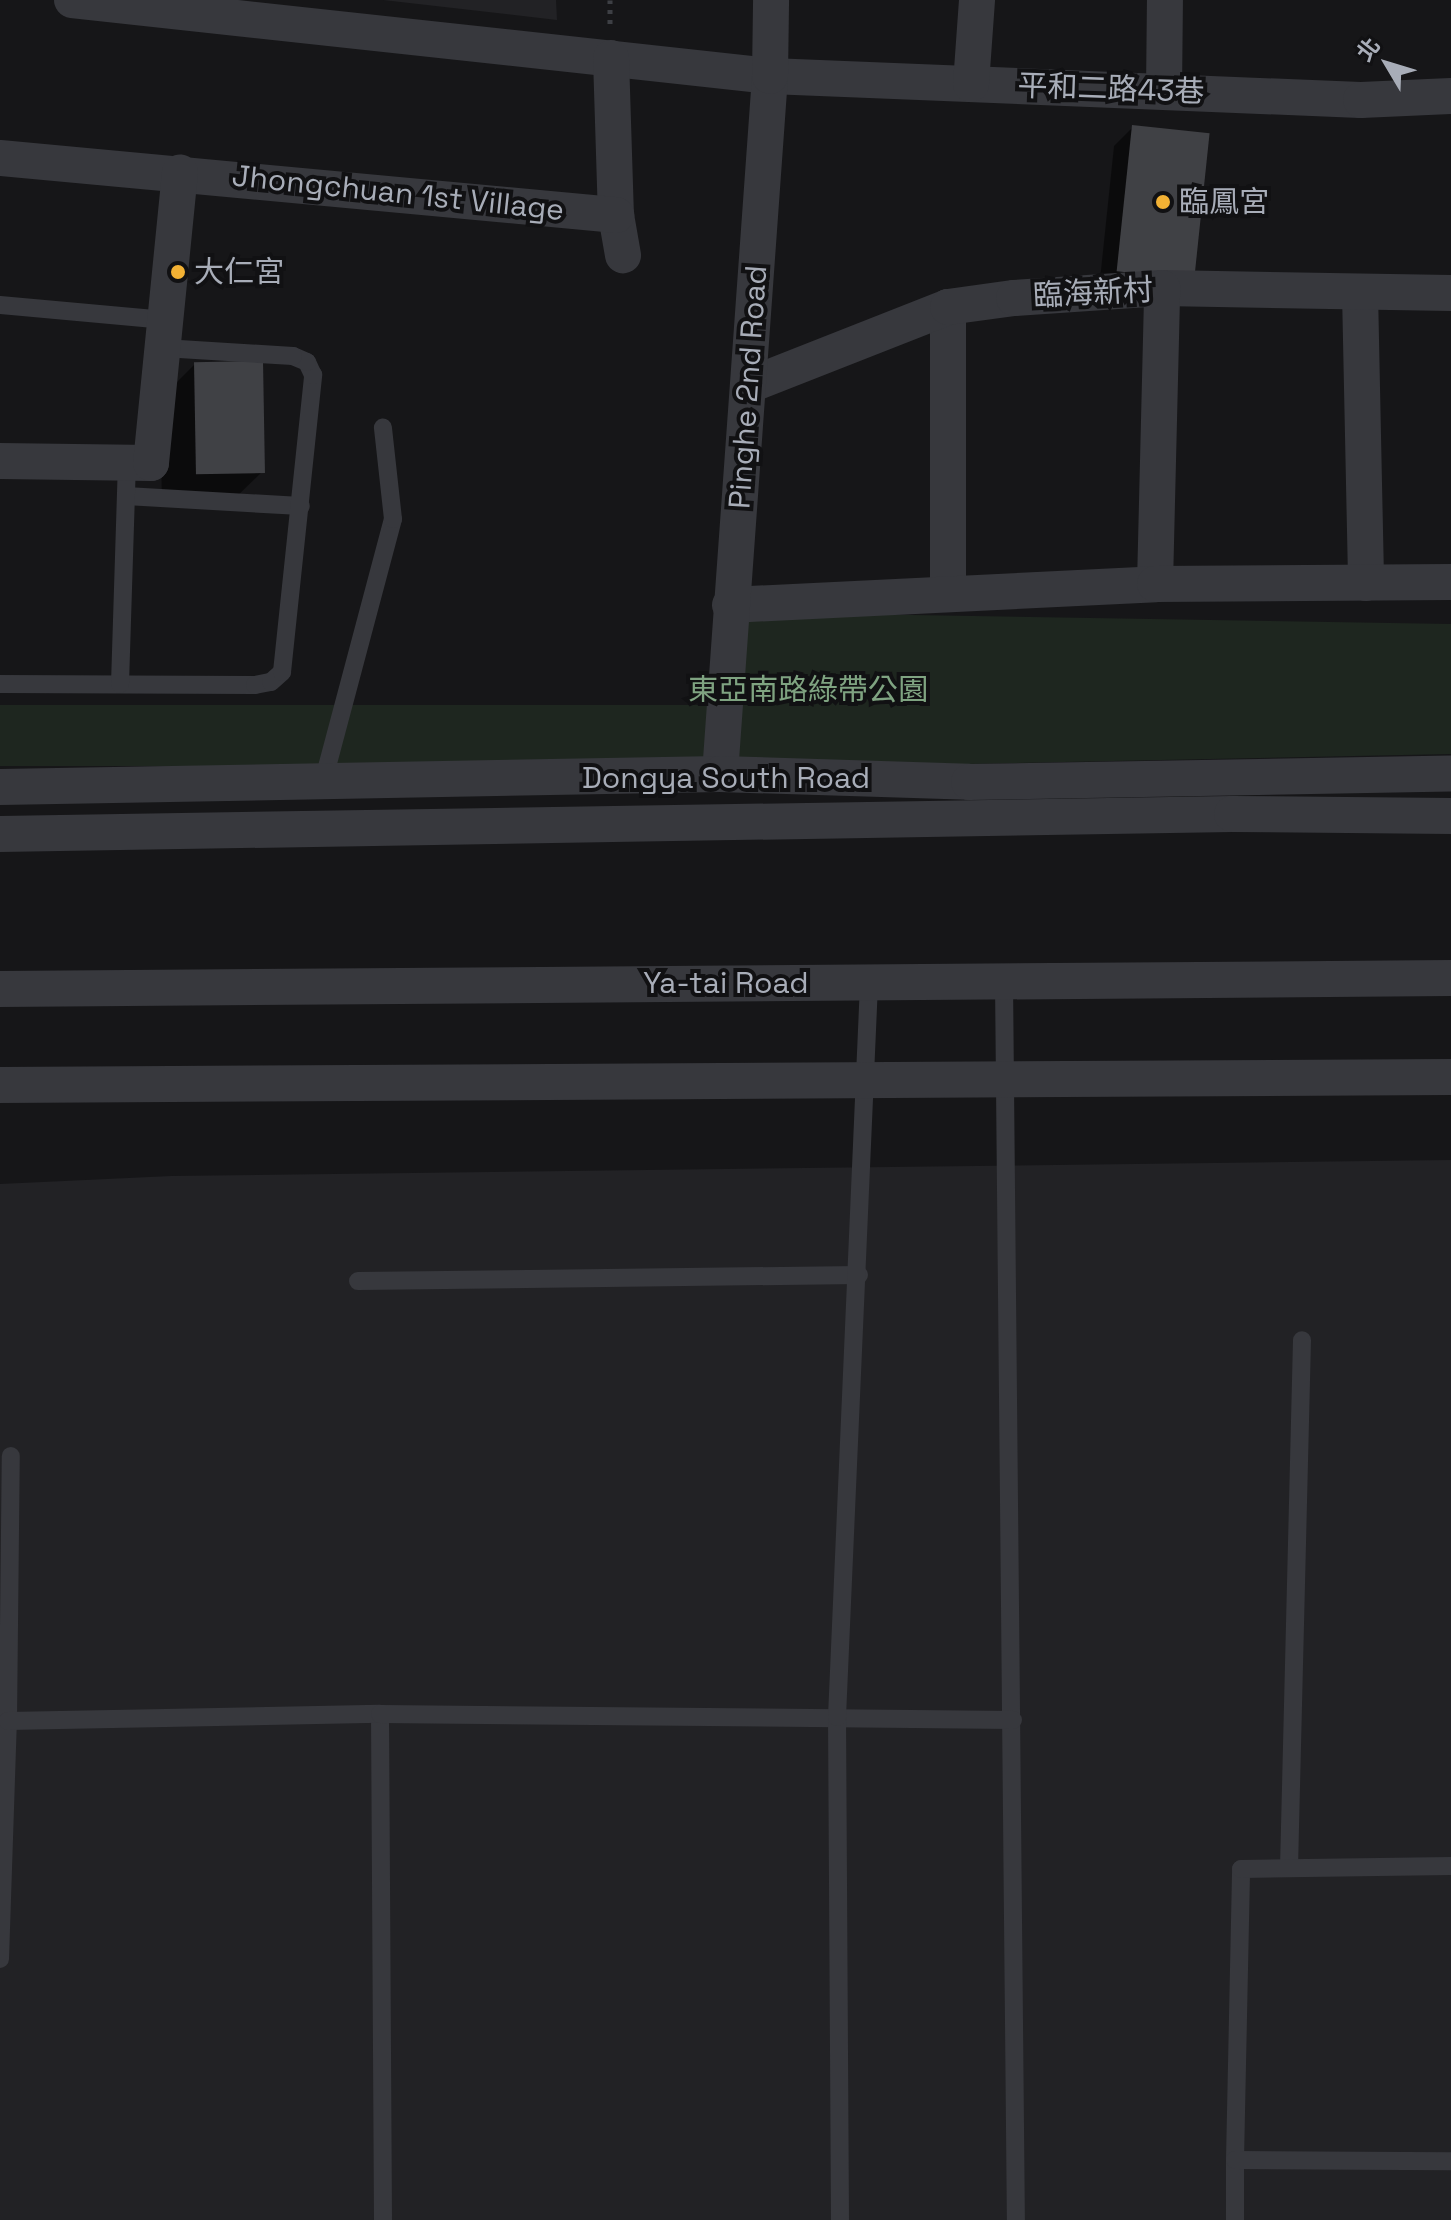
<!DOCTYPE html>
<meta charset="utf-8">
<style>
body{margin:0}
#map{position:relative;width:1451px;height:2220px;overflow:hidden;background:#161618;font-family:"Space Grotesk","Noto Sans TC",sans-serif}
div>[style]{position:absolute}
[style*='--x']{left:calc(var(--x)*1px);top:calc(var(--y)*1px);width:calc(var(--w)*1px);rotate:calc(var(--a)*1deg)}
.built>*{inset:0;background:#222225}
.green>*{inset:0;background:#1e261f;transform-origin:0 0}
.shadow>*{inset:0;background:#0007}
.building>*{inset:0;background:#404145;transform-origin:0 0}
.path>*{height:5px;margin-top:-2.5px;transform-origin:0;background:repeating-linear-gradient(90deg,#3d3f44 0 4px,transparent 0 10px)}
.service>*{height:18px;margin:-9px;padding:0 9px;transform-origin:9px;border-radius:9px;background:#37383d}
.minor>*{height:36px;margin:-18px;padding:0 18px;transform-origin:18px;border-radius:18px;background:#37383d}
.dots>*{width:22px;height:22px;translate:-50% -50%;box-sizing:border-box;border:4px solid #111113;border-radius:50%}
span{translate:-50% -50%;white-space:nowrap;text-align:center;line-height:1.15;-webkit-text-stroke:8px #111113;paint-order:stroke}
.street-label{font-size:30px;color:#a8adb8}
.poi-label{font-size:30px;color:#a8adb8}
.left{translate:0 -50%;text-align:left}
.park-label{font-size:30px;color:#7fa381}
.north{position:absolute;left:1347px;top:24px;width:80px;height:80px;-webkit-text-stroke:6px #111113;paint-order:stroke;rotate:308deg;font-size:22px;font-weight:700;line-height:32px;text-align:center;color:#a8adb8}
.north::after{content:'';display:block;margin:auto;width:28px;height:36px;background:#a8adb8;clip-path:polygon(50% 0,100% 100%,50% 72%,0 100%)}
</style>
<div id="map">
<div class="built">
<div style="clip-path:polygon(383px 0,556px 0,557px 20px)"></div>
<div style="clip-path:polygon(1451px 1160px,1451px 2220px,0 2220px,0 1184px,171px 1176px)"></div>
</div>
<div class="green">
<div style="clip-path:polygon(735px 612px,1451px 624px,1451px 754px,723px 769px)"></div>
<div style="left:0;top:705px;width:718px;height:61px"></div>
</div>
<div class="shadow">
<div style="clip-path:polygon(1133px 127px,1190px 282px,1099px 289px,1114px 146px)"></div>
<div style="clip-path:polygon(195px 364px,262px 472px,227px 506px,162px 507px,160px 399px)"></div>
</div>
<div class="building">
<div style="left:1132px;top:125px;width:78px;height:147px;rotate:6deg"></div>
<div style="left:263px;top:361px;width:112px;height:69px;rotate:89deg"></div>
</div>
<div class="path">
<div style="--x:610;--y:0;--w:25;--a:90"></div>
</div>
<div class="service">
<div style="--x:0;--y:305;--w:166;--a:5.2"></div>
<div style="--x:126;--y:496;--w:175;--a:3.3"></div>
<div style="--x:0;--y:684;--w:255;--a:0.2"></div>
<div style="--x:255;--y:685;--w:16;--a:-11"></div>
<div style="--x:271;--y:682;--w:15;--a:-42"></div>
<div style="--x:282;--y:672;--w:299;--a:-84"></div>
<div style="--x:313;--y:375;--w:14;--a:-115"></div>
<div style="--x:307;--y:362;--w:15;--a:-157"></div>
<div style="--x:293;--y:356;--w:130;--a:-176.5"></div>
<div style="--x:120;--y:684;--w:222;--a:-88.2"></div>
<div style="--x:323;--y:782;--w:272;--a:-75.1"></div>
<div style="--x:393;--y:519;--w:92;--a:-96.3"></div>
<div style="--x:1004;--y:981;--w:1239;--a:89.45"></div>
<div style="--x:358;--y:1281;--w:501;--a:-0.69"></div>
<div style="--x:380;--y:1714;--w:506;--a:89.66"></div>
<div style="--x:8;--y:1721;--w:265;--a:-89.4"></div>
<div style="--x:1289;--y:1868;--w:528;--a:-88.59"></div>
<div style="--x:0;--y:1959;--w:238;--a:-88.1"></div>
<div style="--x:8;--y:1721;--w:372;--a:-1.1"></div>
<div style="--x:380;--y:1714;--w:633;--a:0.54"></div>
<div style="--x:1235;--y:2160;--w:291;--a:-88.8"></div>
<div style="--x:1241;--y:1869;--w:210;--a:-0.8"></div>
<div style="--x:840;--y:2220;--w:503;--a:-90.34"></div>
<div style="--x:837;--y:1717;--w:733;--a:-87.5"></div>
<div style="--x:1235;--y:2220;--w:60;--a:-90"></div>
<div style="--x:1235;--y:2160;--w:216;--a:0.3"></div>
</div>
<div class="minor">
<div style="--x:72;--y:0;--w:702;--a:6.21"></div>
<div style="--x:770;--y:76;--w:591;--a:2.33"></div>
<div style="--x:1361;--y:100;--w:90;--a:-2.5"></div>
<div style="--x:611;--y:58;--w:157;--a:88.2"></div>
<div style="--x:616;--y:215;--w:41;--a:80.1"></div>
<div style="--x:971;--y:84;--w:84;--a:-85.9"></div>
<div style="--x:1164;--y:91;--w:91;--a:-89.4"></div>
<div style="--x:0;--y:158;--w:619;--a:5.29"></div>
<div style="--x:1360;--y:292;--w:291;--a:88.8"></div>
<div style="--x:948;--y:307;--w:285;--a:90"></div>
<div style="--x:750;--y:385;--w:213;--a:-21.5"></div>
<div style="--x:948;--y:307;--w:67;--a:-7.8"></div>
<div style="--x:1014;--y:298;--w:148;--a:-3.9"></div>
<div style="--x:1162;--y:288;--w:289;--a:1"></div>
<div style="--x:0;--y:461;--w:151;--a:0.8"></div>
<div style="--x:151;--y:463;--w:292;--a:-84.3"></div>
<div style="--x:1155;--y:584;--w:296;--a:-88.6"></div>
<div style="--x:730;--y:605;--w:426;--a:-2.8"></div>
<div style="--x:1155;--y:584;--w:296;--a:-0.4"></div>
<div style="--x:720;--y:774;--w:700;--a:-85.9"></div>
<div style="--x:770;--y:76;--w:76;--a:-89.2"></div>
<div style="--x:0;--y:787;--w:720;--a:-1.03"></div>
<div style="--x:720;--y:774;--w:249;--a:1.8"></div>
<div style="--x:969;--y:782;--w:482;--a:-1"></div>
<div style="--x:0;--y:834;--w:1232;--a:-0.93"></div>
<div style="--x:1232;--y:814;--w:219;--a:0.5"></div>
<div style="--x:0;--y:989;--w:1451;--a:-0.43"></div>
<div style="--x:0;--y:1085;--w:1451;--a:-0.32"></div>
</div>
<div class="dots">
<div style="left:1163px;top:202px;background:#f2b134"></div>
<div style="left:178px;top:272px;background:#f2b134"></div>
</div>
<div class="street-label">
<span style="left:1111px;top:89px;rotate:2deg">平和二路43巷</span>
<span style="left:398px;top:193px;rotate:6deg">Jhongchuan 1st Village</span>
<span style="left:1093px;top:293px;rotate:-3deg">臨海新村</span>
<span style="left:748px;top:387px;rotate:-86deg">Pinghe 2nd Road</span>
<span style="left:726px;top:778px">Dongya South Road</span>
<span style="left:726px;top:983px">Ya-tai Road</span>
</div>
<div class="poi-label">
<span class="left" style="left:1179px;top:202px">臨鳳宮</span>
<span class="left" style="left:194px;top:272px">大仁宮</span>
</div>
<div class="park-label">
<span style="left:808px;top:690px">東亞南路綠帶公園</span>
</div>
<div class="north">北</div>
</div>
